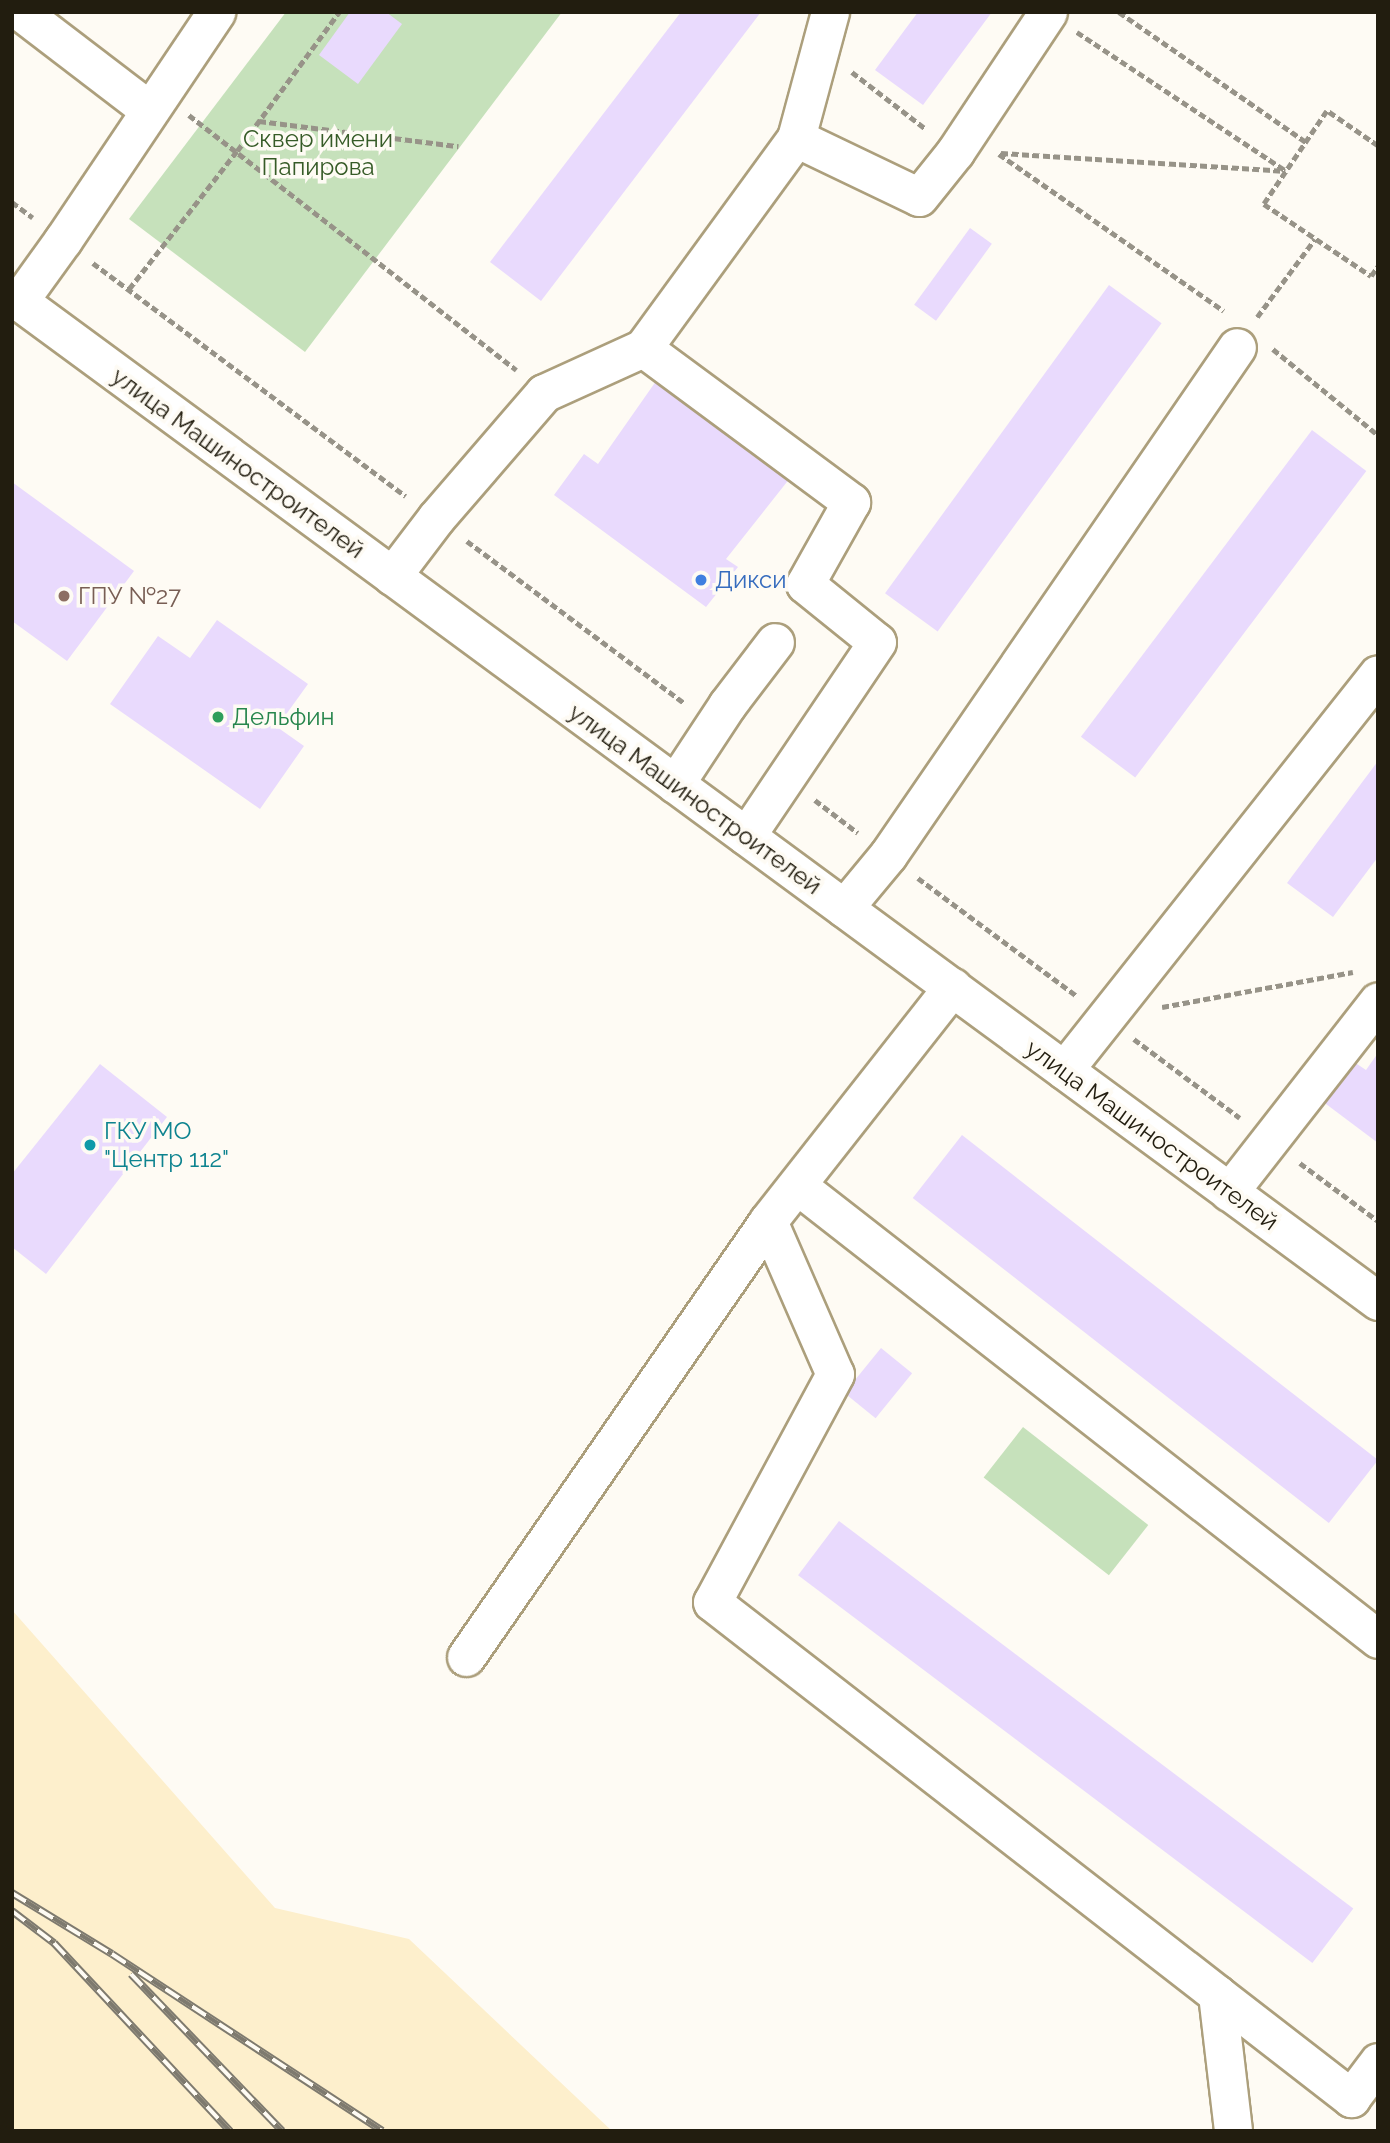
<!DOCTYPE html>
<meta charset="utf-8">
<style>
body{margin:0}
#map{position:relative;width:1390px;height:2143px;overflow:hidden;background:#fefbf4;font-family:Raleway,sans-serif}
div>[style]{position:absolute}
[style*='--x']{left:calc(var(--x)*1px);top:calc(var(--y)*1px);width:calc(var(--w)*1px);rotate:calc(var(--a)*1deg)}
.built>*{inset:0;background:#fdefcc}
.green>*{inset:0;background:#c6e1bb;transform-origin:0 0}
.building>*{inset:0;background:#e9dafd;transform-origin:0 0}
.path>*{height:4.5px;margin-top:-2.25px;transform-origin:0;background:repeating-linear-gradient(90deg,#979388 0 7px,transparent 0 10.5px)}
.roads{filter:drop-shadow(2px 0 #ac9f7c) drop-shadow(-2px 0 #ac9f7c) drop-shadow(0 2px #ac9f7c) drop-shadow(0 -2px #ac9f7c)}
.minor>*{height:37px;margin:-18.5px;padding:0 18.5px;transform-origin:18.5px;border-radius:18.5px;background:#fff}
.rail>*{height:8px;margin-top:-4px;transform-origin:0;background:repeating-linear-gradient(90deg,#fefbf4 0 16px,#7e7a6f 0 32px);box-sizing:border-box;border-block:2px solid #7e7a6f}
.dots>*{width:19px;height:19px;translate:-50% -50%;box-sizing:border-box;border:4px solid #fefbf4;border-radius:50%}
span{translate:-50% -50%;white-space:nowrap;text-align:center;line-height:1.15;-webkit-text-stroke:7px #fefbf4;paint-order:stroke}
.park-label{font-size:24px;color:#365b27}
.street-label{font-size:24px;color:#221d0f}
.shop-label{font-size:24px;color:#366cbe}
.left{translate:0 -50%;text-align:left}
.education-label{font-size:24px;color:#785e54}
.leisure-label{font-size:24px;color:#27864d}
.culture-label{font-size:24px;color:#0d838f}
.frame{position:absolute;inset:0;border:14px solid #221d0f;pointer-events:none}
</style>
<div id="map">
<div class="built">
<div style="clip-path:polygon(12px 1610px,275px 1908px,409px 1939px,612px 2131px,12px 2131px)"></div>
</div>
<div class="green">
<div style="clip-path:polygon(286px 12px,562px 12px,305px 352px,129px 219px)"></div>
<div style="left:1023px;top:1427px;width:159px;height:64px;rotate:38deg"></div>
</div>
<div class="building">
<div style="clip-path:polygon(350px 12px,386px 12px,402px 24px,358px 84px,319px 55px)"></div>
<div style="clip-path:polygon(681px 12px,761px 12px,541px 301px,490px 262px)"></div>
<div style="clip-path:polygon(918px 12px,992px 12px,923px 105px,875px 70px)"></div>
<div style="left:970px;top:228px;width:27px;height:95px;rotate:36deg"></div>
<div style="left:1109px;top:285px;width:65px;height:381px;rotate:36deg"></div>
<div style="clip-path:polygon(661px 374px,794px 473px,726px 559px,738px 567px,706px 607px,554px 495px,584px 454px,598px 464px)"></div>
<div style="left:1312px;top:430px;width:68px;height:384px;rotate:37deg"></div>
<div style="clip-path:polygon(12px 482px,134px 571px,67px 661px,12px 621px)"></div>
<div style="clip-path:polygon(217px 620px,308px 684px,277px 727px,304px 746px,260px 809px,110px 704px,158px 636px,190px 658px)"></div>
<div style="clip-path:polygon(1378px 761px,1378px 857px,1333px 917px,1287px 883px)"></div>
<div style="clip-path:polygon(1378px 1053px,1378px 1143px,1322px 1101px,1351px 1060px,1366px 1070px)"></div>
<div style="clip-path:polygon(100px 1064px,167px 1117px,46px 1274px,12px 1247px,12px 1174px)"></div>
<div style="left:962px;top:1135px;width:528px;height:80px;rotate:38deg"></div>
<div style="left:881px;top:1348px;width:40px;height:58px;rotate:39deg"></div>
<div style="left:839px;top:1521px;width:644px;height:68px;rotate:37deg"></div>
</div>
<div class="path">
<div style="--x:1119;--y:12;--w:228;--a:34.8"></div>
<div style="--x:1077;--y:32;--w:251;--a:33.6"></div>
<div style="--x:852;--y:72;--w:93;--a:37.6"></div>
<div style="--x:189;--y:115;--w:415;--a:37.9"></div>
<div style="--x:259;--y:121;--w:201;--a:7.2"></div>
<div style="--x:1378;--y:146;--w:62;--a:-145.5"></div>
<div style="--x:1327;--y:111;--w:112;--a:124.1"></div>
<div style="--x:1264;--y:204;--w:129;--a:33.9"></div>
<div style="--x:1371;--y:276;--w:12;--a:-55"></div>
<div style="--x:1001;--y:153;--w:285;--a:3.6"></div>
<div style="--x:999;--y:154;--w:274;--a:34.9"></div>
<div style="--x:12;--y:202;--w:26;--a:37"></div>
<div style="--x:93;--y:263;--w:390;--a:36.7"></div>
<div style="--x:129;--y:289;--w:175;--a:-52"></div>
<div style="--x:237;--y:151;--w:172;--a:-53.7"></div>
<div style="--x:1257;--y:317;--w:97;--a:-53.4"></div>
<div style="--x:1273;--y:349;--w:136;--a:39.3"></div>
<div style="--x:467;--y:541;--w:271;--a:36.7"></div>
<div style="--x:815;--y:800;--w:54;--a:37.5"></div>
<div style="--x:918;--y:878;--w:198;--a:36.6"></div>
<div style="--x:1162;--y:1007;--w:194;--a:-10.4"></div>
<div style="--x:1134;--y:1039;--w:132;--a:36.7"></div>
<div style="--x:1300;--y:1163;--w:97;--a:36.6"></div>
</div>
<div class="roads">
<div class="minor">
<div style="--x:21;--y:12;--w:161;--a:37.4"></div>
<div style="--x:796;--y:138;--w:131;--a:-74.9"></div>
<div style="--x:12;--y:296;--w:1696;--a:36.34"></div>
<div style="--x:19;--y:301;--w:75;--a:-54.2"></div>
<div style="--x:63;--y:240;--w:275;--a:-56.1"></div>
<div style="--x:643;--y:348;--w:259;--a:36.5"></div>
<div style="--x:851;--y:502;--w:94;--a:119.3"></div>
<div style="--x:805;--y:584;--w:92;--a:38.9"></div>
<div style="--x:877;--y:642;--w:234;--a:124"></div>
<div style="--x:392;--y:576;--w:73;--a:-52.8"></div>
<div style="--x:436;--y:518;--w:165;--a:-49.2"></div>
<div style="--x:544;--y:393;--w:109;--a:-24.4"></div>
<div style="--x:643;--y:348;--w:260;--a:-53.9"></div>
<div style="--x:796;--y:138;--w:136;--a:25.6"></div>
<div style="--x:919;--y:197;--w:58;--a:-51.3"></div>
<div style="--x:955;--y:152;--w:168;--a:-56.4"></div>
<div style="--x:675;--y:784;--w:95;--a:-56.6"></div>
<div style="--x:727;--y:705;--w:79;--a:-52.7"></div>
<div style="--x:844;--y:908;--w:69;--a:-50.3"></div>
<div style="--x:888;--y:855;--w:616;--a:-55.51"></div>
<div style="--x:1064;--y:1070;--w:505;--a:-51.59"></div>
<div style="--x:798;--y:1186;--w:736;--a:37.99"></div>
<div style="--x:1229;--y:1192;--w:242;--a:-52"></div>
<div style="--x:768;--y:1221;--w:167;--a:66.4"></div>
<div style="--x:835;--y:1374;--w:259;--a:118.3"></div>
<div style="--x:712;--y:1602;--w:639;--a:37.82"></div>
<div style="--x:1217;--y:1994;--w:138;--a:83.3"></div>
<div style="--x:466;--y:1657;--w:530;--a:-55.29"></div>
<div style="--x:768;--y:1221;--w:298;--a:-51.8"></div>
<div style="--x:1217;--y:1994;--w:170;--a:37.8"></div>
<div style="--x:1351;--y:2098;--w:45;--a:-53.1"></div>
</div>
</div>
<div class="rail">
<div style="--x:12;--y:1893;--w:117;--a:31.4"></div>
<div style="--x:112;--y:1954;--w:323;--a:33.2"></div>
<div style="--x:12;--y:1911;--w:53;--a:37.3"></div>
<div style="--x:54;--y:1943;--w:258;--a:46.9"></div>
<div style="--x:131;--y:1974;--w:218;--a:46.1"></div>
</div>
<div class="dots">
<div style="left:701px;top:580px;background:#3f7fe0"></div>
<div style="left:64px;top:596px;background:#8d6e63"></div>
<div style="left:218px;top:717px;background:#2e9e5b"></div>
<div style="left:90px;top:1145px;background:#0f9aa8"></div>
</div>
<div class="park-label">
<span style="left:318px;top:153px">Сквер имени<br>Папирова</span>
</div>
<div class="street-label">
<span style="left:238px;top:463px;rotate:36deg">улица Машиностроителей</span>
<span style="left:695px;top:799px;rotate:36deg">улица Машиностроителей</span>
<span style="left:1152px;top:1135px;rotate:36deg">улица Машиностроителей</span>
</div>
<div class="shop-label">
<span class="left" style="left:715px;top:580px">Дикси</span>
</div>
<div class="education-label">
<span class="left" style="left:78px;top:596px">ГПУ №27</span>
</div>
<div class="leisure-label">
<span class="left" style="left:232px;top:717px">Дельфин</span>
</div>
<div class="culture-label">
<span class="left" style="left:104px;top:1145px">ГКУ МО<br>"Центр 112"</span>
</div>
<div class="frame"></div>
</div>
